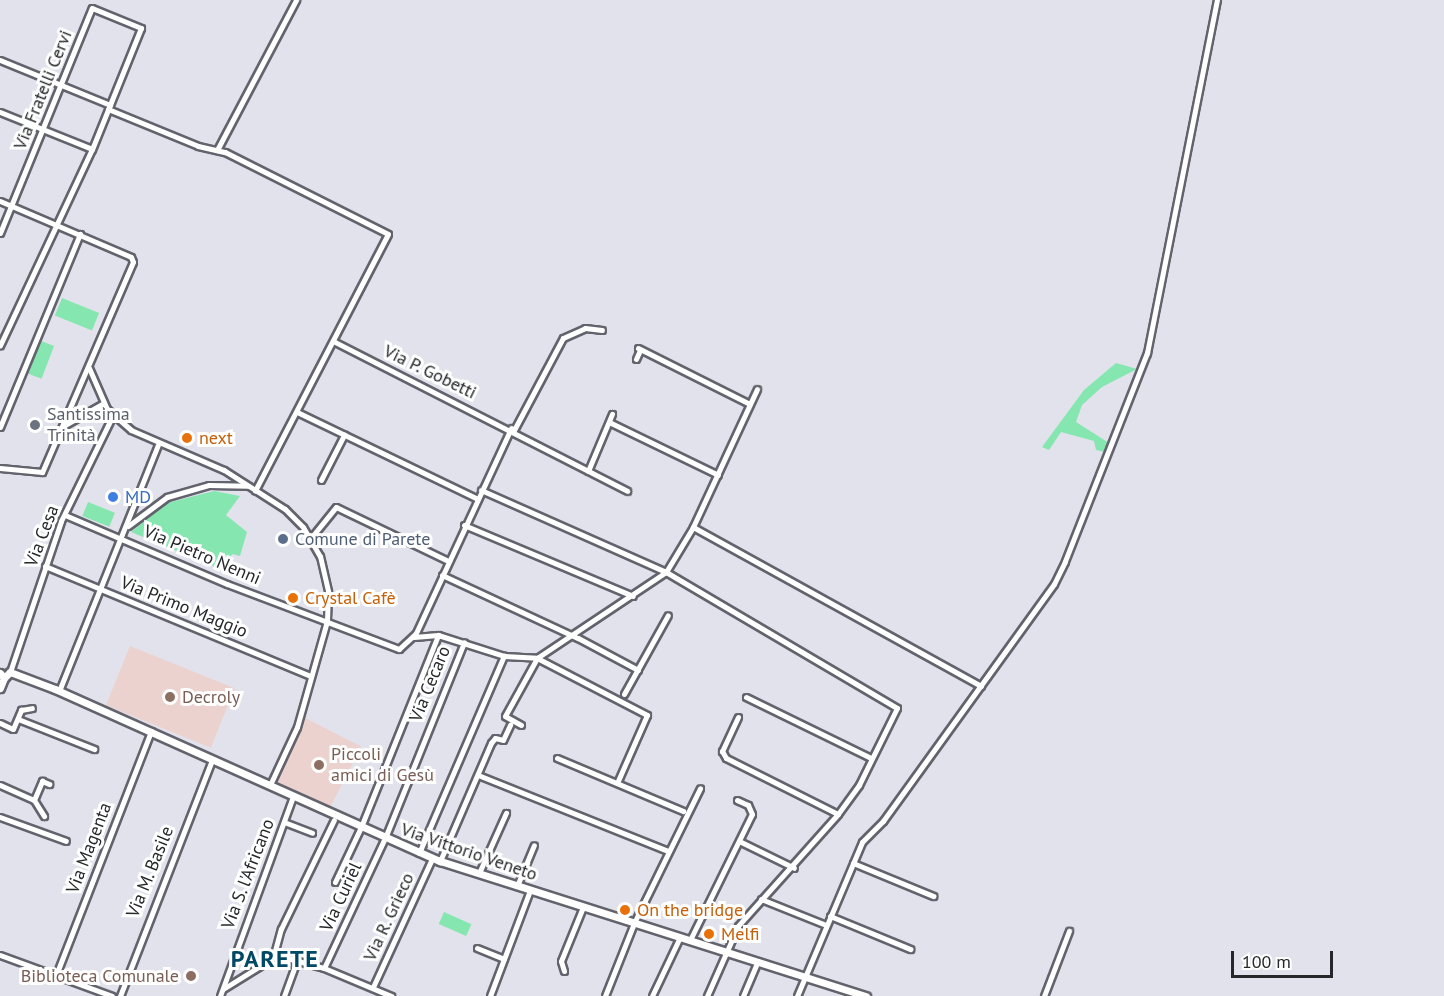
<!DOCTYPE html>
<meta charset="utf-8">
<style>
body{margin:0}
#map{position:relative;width:1444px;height:996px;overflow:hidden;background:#e1e2ec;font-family:"PT Sans",sans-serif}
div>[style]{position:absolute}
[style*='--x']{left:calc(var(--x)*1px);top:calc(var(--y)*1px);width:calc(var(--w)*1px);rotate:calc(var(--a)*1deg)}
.education>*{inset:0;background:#ecd2ce;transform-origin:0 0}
.green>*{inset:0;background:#86e6b0;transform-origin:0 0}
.roads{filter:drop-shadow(2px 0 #62636c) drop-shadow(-2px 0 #62636c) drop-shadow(0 2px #62636c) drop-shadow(0 -2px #62636c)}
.minor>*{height:5px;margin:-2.5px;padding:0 2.5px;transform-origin:2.5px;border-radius:2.5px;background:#fff}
.tertiary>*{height:7px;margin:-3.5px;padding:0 3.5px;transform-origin:3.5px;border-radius:3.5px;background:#fff}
.dots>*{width:16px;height:16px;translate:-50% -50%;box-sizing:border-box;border:3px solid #fff;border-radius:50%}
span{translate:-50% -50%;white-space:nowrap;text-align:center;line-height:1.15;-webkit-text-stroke:6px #fff;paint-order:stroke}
.street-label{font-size:18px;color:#26272a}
.worship-label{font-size:18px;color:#5b616d}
.left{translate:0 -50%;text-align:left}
.food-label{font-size:18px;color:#c56008}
.shop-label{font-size:18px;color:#366cbe}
.service-label{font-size:18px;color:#4e5e75}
.education-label{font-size:18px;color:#785e54}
.right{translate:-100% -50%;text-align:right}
.district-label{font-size:24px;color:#004966;font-weight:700;letter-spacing:1.5px}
.scale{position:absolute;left:1231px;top:951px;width:102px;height:27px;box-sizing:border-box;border:3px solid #26272a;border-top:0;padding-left:8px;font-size:18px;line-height:21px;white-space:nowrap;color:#26272a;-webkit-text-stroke:4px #fff;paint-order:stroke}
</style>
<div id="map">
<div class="education">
<div style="left:130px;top:646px;width:113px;height:64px;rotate:22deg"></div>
<div style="left:305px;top:718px;width:63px;height:71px;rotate:27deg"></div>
</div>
<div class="green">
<div style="left:62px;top:298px;width:40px;height:19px;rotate:22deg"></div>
<div style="left:41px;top:341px;width:14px;height:35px;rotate:21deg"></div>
<div style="clip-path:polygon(1116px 363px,1137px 369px,1102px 387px,1082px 405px,1076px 422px,1109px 443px,1105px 452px,1096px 450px,1094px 441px,1061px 432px,1049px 450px,1042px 447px,1084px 390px)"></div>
<div style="clip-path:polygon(214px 491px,240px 496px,226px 515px,247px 532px,240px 556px,232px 554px,225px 571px,131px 532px,167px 503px)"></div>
<div style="left:88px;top:502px;width:29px;height:15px;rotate:22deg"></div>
<div style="left:444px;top:912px;width:30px;height:13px;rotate:24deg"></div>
</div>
<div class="roads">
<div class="minor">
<div style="--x:0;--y:60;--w:119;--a:22.2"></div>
<div style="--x:108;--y:109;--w:97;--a:22.3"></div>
<div style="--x:198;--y:146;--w:28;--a:13"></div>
<div style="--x:225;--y:152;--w:182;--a:26.7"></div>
<div style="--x:388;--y:234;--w:289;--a:117.4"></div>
<div style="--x:0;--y:112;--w:99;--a:21.9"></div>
<div style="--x:217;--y:150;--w:170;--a:-62.2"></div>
<div style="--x:0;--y:201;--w:142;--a:23.1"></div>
<div style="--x:131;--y:257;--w:5;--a:68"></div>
<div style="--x:133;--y:262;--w:229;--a:113.4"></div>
<div style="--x:42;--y:472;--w:42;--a:-174.6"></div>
<div style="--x:0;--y:233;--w:243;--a:-67.8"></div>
<div style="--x:92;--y:8;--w:53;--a:22.2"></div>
<div style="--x:141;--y:28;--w:131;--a:112"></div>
<div style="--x:92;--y:149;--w:217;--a:115.1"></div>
<div style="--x:335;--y:342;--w:328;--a:27"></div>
<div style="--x:638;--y:348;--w:125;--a:26.6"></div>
<div style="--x:636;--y:359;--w:10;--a:-66"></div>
<div style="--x:89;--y:368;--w:45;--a:66.3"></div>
<div style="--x:107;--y:409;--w:32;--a:41"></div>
<div style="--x:131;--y:430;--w:101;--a:23.3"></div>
<div style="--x:224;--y:470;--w:72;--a:32.6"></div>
<div style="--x:285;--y:509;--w:25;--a:45"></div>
<div style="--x:303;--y:527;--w:34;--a:60"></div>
<div style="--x:320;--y:556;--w:37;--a:77"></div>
<div style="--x:328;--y:592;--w:29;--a:92"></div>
<div style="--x:327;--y:621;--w:110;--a:105.8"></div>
<div style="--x:297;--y:727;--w:64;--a:115"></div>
<div style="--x:297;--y:412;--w:199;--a:25.7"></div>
<div style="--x:609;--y:422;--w:121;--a:25.9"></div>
<div style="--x:63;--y:426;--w:47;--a:-29.3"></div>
<div style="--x:0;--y:427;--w:209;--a:-67.5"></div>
<div style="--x:514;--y:430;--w:104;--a:-62"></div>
<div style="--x:563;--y:338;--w:24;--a:-24"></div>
<div style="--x:585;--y:328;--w:17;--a:7"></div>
<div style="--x:588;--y:471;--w:62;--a:-67.2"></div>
<div style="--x:321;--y:480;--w:51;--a:-62.9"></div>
<div style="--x:481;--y:490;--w:202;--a:23.9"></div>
<div style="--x:666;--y:572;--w:268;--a:30.5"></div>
<div style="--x:897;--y:708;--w:86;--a:116.3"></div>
<div style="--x:859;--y:785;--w:36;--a:126"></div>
<div style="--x:838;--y:814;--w:150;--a:131.8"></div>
<div style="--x:738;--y:926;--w:77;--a:113.9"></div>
<div style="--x:65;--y:515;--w:176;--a:23.1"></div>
<div style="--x:227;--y:584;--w:184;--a:20.7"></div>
<div style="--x:399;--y:649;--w:23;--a:-43"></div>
<div style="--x:416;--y:633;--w:226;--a:-65.1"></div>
<div style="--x:464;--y:525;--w:183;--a:22.8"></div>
<div style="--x:128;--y:526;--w:49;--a:-36.6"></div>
<div style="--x:167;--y:497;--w:44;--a:-15.9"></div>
<div style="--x:209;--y:485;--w:39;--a:1"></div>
<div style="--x:693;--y:527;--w:329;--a:28.9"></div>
<div style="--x:310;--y:539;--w:41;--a:-50.9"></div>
<div style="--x:336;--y:507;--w:124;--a:25.7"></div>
<div style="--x:45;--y:566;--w:288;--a:22.5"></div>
<div style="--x:442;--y:575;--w:150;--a:24.9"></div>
<div style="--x:578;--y:638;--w:68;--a:28.1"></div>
<div style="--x:414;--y:637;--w:24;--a:-5"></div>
<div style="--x:438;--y:635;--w:69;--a:17.7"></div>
<div style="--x:504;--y:656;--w:33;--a:3"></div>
<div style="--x:537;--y:658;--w:124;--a:27.4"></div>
<div style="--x:647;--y:715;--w:74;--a:113.8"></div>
<div style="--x:10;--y:672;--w:159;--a:-71.3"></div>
<div style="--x:61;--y:521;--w:118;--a:-63.9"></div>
<div style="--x:59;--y:691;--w:265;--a:-68.1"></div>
<div style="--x:624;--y:694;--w:90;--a:-60.9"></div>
<div style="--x:746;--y:697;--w:139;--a:26"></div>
<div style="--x:738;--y:717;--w:38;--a:115"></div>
<div style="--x:722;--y:751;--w:8;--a:60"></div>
<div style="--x:726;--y:758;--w:125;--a:26.6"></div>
<div style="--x:18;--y:719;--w:82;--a:21.5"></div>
<div style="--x:0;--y:723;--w:14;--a:25"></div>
<div style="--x:13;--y:729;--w:21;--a:-67"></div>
<div style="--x:21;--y:710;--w:11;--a:-10"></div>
<div style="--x:521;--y:725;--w:18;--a:-151"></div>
<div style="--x:505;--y:716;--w:66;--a:-61.1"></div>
<div style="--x:537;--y:658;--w:155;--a:-33.7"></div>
<div style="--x:666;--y:572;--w:52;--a:-59"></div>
<div style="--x:693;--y:527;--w:152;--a:-65.1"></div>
<div style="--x:557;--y:758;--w:137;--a:22.8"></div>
<div style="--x:478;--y:775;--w:205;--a:21.8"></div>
<div style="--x:0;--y:785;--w:37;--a:24"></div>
<div style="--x:34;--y:800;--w:19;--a:58"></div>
<div style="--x:34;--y:800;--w:21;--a:-67"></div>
<div style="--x:42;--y:781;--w:8;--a:23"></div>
<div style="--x:0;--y:817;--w:70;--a:20"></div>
<div style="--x:284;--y:822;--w:30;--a:21"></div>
<div style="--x:739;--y:841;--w:61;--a:26.1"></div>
<div style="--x:419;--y:853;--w:215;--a:-66.7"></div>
<div style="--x:440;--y:861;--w:129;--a:-66.6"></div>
<div style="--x:491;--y:743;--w:6;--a:-51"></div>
<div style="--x:495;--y:738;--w:8;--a:14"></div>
<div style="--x:503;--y:740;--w:17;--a:-65"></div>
<div style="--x:853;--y:863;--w:87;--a:22.4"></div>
<div style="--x:479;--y:873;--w:66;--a:-65.8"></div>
<div style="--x:335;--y:882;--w:61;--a:-64.7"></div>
<div style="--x:361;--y:827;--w:207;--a:-68.1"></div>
<div style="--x:517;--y:886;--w:44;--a:-67.5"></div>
<div style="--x:761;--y:899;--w:70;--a:21.8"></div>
<div style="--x:830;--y:916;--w:87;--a:22.4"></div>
<div style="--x:690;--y:940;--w:140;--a:-63.8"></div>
<div style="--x:752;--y:814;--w:10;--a:-114"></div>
<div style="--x:748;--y:805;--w:12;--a:-156"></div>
<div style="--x:477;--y:948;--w:29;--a:22"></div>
<div style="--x:0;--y:955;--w:119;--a:20.1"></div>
<div style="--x:273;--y:958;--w:30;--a:-75"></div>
<div style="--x:281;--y:929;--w:121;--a:-64.1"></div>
<div style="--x:324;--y:968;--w:144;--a:-64.9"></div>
<div style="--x:385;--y:838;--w:211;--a:-68"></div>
<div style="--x:564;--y:971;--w:10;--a:-107"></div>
<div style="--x:561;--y:961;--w:58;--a:-67.8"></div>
<div style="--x:56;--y:975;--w:262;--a:-68.7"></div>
<div style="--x:373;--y:987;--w:141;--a:-65.3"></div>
<div style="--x:223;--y:989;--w:59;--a:-31.8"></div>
<div style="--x:273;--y:958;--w:10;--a:-6"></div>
<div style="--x:283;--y:957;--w:42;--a:15"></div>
<div style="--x:324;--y:968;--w:73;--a:22.7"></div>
<div style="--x:120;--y:996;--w:253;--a:-68.7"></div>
<div style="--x:220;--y:996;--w:213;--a:-69.9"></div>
<div style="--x:284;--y:996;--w:38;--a:-70"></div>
<div style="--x:490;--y:996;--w:113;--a:-69.3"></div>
<div style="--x:605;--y:996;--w:79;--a:-68.3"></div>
<div style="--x:634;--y:923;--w:150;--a:-63.9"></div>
<div style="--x:652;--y:996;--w:65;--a:-64.6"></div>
<div style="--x:743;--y:996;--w:38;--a:-67"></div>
<div style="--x:797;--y:996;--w:167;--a:-67.1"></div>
<div style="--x:862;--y:842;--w:30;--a:-45"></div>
<div style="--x:883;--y:821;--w:292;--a:-54.2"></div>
<div style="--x:1054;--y:584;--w:25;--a:-64"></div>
<div style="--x:1065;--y:561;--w:224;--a:-68.5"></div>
<div style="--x:1147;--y:353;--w:360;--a:-78.8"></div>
<div style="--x:1044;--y:996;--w:70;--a:-69"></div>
</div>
<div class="tertiary">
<div style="--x:0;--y:673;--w:6;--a:51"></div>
<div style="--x:4;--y:678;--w:11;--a:112"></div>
<div style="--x:4;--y:678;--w:8;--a:-45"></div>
<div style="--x:10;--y:672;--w:48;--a:20.7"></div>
<div style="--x:55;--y:689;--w:422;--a:24.1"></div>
<div style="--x:440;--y:861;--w:447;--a:17.6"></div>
</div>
</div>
<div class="dots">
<div style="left:35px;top:425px;background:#6b7280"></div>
<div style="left:187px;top:438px;background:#e8710a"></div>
<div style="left:113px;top:497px;background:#3f7fe0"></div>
<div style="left:283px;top:539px;background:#5c6f8a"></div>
<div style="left:293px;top:598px;background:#e8710a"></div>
<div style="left:170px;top:697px;background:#8d6e63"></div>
<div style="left:319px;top:765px;background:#8d6e63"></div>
<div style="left:625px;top:910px;background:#e8710a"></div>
<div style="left:709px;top:934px;background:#e8710a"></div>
<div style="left:191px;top:976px;background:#8d6e63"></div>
</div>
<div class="street-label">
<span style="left:43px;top:90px;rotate:-68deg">Via Fratelli Cervi</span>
<span style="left:430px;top:372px;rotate:26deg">Via P. Gobetti</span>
<span style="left:42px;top:536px;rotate:-69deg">Via Cesa</span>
<span style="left:202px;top:555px;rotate:23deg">Via Pietro Nenni</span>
<span style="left:184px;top:607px;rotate:22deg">Via Primo Maggio</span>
<span style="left:430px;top:684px;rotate:-68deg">Via Cecaro</span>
<span style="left:89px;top:848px;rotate:-69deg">Via Magenta</span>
<span style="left:469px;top:852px;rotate:19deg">Via Vittorio Veneto</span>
<span style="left:150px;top:872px;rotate:-68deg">Via M. Basile</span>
<span style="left:248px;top:874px;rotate:-69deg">Via S. l'Africano</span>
<span style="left:341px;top:897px;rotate:-65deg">Via Curiel</span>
<span style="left:389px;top:917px;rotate:-65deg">Via R. Grieco</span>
</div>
<div class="worship-label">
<span class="left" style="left:47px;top:425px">Santissima<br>Trinità</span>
</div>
<div class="food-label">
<span class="left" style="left:199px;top:438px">next</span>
<span class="left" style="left:305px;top:598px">Crystal Cafè</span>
<span class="left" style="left:637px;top:910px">On the bridge</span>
<span class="left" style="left:721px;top:934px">Melfi</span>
</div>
<div class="shop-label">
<span class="left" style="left:125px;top:497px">MD</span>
</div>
<div class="service-label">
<span class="left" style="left:295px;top:539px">Comune di Parete</span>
</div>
<div class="education-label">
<span class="left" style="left:182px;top:697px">Decroly</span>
<span class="left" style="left:331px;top:765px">Piccoli<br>amici di Gesù</span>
<span class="right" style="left:179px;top:976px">Biblioteca Comunale</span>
</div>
<div class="district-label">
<span style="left:275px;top:959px">PARETE</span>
</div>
<div class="scale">100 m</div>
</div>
